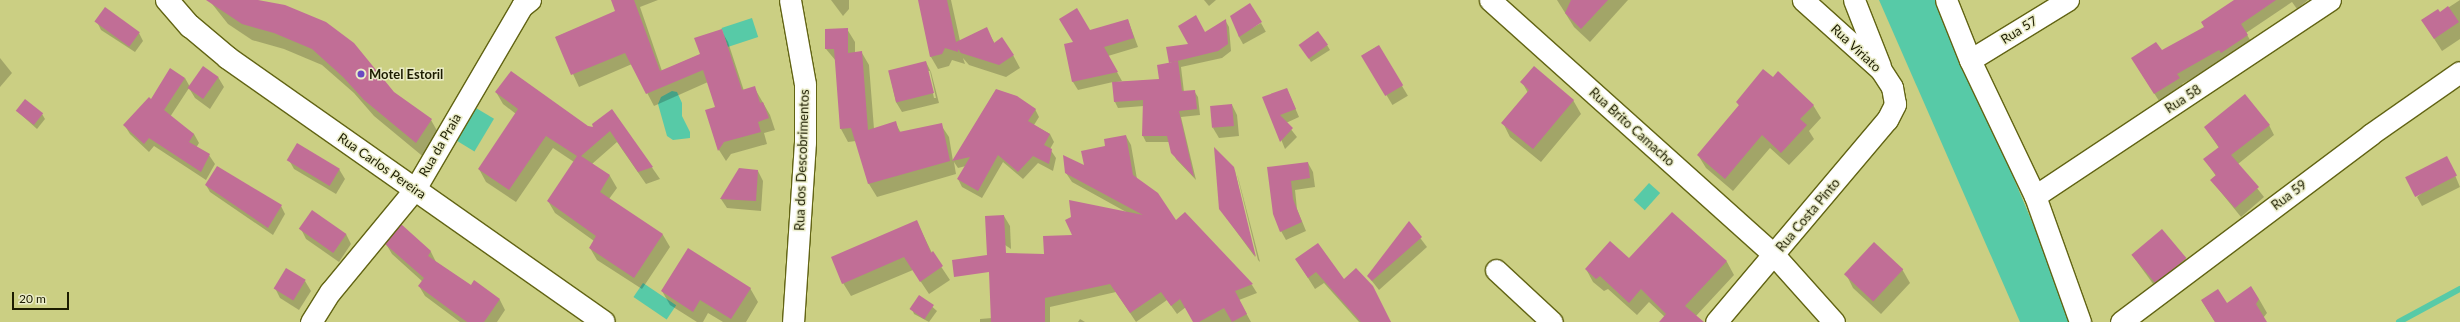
<!DOCTYPE html>
<style>
body{margin:0}
#map{position:relative;width:2460px;height:322px;overflow:hidden;background:#cbcf83;font-family:Lato,sans-serif}
div>[style]{position:absolute}
[style*='--x']{left:calc(var(--x)*1px);top:calc(var(--y)*1px);width:calc(var(--w)*1px);rotate:calc(var(--a)*1deg)}
.water>*{inset:0;background:#57caa7;transform-origin:0 0}
.shadow>*{inset:0;background:#0003;transform-origin:0 0}
.stream>*{height:5.5px;margin:-2.75px;padding:0 2.75px;transform-origin:2.75px;border-radius:2.75px;background:#57caa7}
.building>*{inset:0;background:#c16e96;transform-origin:0 0}
.roads{filter:drop-shadow(1px 0 #626414) drop-shadow(-1px 0 #626414) drop-shadow(0 1px #626414) drop-shadow(0 -1px #626414)}
.minor>*{height:21px;margin:-10.5px;padding:0 10.5px;transform-origin:10.5px;border-radius:10.5px;background:#fff}
.tertiary>*{height:22px;margin:-11px;padding:0 11px;transform-origin:11px;border-radius:11px;background:#fff}
.dots>*{width:11px;height:11px;translate:-50% -50%;box-sizing:border-box;border:2px solid #eaecc7;border-radius:50%}
span{translate:-50% -50%;white-space:nowrap;text-align:center;line-height:1.15;-webkit-text-stroke:3px #eaecc7;paint-order:stroke}
.street-label{font-size:13px;color:#1c1c00}
.poi-label{font-size:13px;color:#1c1c00;font-weight:700}
.left{translate:0 -50%;text-align:left}
.scale{position:absolute;left:12px;top:292px;width:57px;height:18px;box-sizing:border-box;border:2px solid #1c1c00;border-top:0;padding-left:5px;font-size:12px;line-height:14px;white-space:nowrap;color:#1c1c00;-webkit-text-stroke:3px #eaecc7;paint-order:stroke}
</style>
<div id="map">
<div class="water">
<div style="clip-path:polygon(1879px 0,1939px 0,2074px 322px,2020px 322px)"></div>
<div style="left:752px;top:18px;width:20px;height:32px;rotate:72deg"></div>
<div style="clip-path:polygon(672px 91px,677px 92px,682px 103px,682px 116px,690px 132px,690px 138px,673px 140px,667px 136px,658px 104px,661px 97px)"></div>
<div style="left:476px;top:108px;width:21px;height:38px;rotate:31deg"></div>
<div style="left:1649px;top:183px;width:15px;height:23px;rotate:42deg"></div>
<div style="left:643px;top:283px;width:40px;height:17px;rotate:34deg"></div>
</div>
<div class="shadow">
<div style="clip-path:polygon(209px 0,253px 0,431px 120px,440px 136px,426px 159px,374px 116px,354px 93px,322px 65px,284px 49px,252px 40px,228px 24px)"></div>
<div style="clip-path:polygon(613px 0,658px 0,640px 7px,662px 71px,701px 54px,721px 30px,728px 42px,744px 91px,754px 87px,770px 115px,775px 130px,764px 133px,767px 144px,731px 154px,726px 161px,719px 150px,707px 111px,716px 108px,708px 82px,654px 106px,632px 64px,579px 87px,556px 37px,616px 12px)"></div>
<div style="clip-path:polygon(831px 0,849px 0,849px 9px,843px 16px)"></div>
<div style="clip-path:polygon(919px 0,951px 0,960px 41px,986px 28px,995px 44px,1013px 55px,1020px 68px,1006px 77px,969px 65px,963px 58px,965px 64px,952px 60px,949px 66px,938px 69px,931px 57px)"></div>
<div style="clip-path:polygon(1204px 0,1216px 0,1209px 6px)"></div>
<div style="clip-path:polygon(1557px 0,1628px 0,1590px 42px,1574px 27px)"></div>
<div style="clip-path:polygon(2236px 0,2308px 0,2297px 9px,2292px 2px,2246px 33px,2253px 45px,2182px 84px,2184px 89px,2161px 104px,2138px 68px,2205px 28px)"></div>
<div style="clip-path:polygon(2460px 0,2460px 39px,2442px 51px,2422px 20px,2440px 13px)"></div>
<div style="clip-path:polygon(1128px 20px,1138px 47px,1108px 56px,1122px 81px,1116px 82px,1160px 80px,1170px 64px,1189px 45px,1225px 20px,1229px 27px,1231px 51px,1222px 58px,1181px 67px,1184px 92px,1194px 91px,1198px 97px,1200px 115px,1181px 117px,1196px 180px,1176px 159px,1169px 142px,1146px 142px,1143px 136px,1144px 106px,1118px 108px,1115px 102px,1113px 82px,1078px 90px,1073px 82px,1074px 43px,1089px 31px)"></div>
<div style="clip-path:polygon(97px 22px,139px 33px,143px 41px,135px 52px,101px 30px)"></div>
<div style="left:1261px;top:23px;width:10px;height:26px;rotate:61deg"></div>
<div style="clip-path:polygon(847px 29px,855px 42px,855px 53px,862px 53px,869px 65px,874px 129px,895px 122px,901px 133px,941px 125px,949px 137px,953px 161px,996px 90px,1035px 109px,1039px 117px,1034px 125px,1050px 134px,1054px 142px,1050px 149px,1056px 158px,1053px 171px,1038px 163px,1023px 179px,1003px 162px,982px 198px,962px 187px,958px 179px,966px 166px,958px 168px,954px 162px,956px 174px,877px 197px,869px 184px,856px 141px,848px 142px,841px 129px,836px 61px,826px 49px)"></div>
<div style="clip-path:polygon(1300px 44px,1327px 45px,1330px 50px,1311px 62px)"></div>
<div style="left:1378px;top:46px;width:58px;height:18px;rotate:59deg"></div>
<div style="clip-path:polygon(0 58px,12px 73px,0 87px)"></div>
<div style="clip-path:polygon(evenodd,926px 62px,931px 72px,939px 103px,902px 112px,896px 102px,889px 71px,926px 62px,928px 71px,930px 71px,936px 98px,934px 98px,928px 71px)"></div>
<div style="clip-path:polygon(218px 77px,224px 87px,210px 109px,195px 98px,189px 88px,170px 117px,194px 134px,199px 143px,196px 148px,209px 155px,215px 164px,206px 180px,154px 146px,149px 152px,130px 134px,125px 126px,151px 100px,185px 78px,190px 87px)"></div>
<div style="clip-path:polygon(1522px 82px,1573px 100px,1581px 114px,1541px 162px,1510px 137px,1503px 123px,1528px 93px)"></div>
<div style="clip-path:polygon(1287px 89px,1299px 117px,1286px 123px,1297px 137px,1285px 149px,1264px 98px)"></div>
<div style="clip-path:polygon(496px 92px,595px 129px,612px 110px,660px 179px,646px 184px,617px 142px,592px 164px,610px 176px,617px 188px,609px 199px,663px 235px,670px 247px,642px 289px,597px 260px,590px 248px,594px 241px,555px 213px,548px 201px,574px 162px,553px 148px,516px 202px,486px 182px,479px 169px,516px 114px,503px 104px)"></div>
<div style="clip-path:polygon(1737px 102px,1813px 105px,1821px 118px,1809px 131px,1814px 139px,1789px 165px,1770px 148px,1733px 191px,1706px 168px,1698px 155px,1740px 107px)"></div>
<div style="clip-path:polygon(1232px 105px,1237px 115px,1239px 136px,1219px 138px,1213px 128px)"></div>
<div style="clip-path:polygon(17px 111px,42px 114px,45px 119px,37px 129px)"></div>
<div style="clip-path:polygon(2269px 125px,2274px 135px,2238px 164px,2264px 197px,2241px 217px,2211px 180px,2216px 176px,2205px 160px,2219px 148px,2205px 127px)"></div>
<div style="clip-path:polygon(1126px 136px,1131px 145px,1137px 179px,1176px 221px,1185px 213px,1252px 285px,1257px 293px,1239px 300px,1251px 322px,1194px 322px,1186px 307px,1177px 314px,1167px 300px,1136px 322px,1116px 292px,1050px 307px,1050px 322px,980px 322px,980px 319px,992px 318px,1045px 255px,1073px 235px,1128px 213px,1072px 182px,1066px 173px,1085px 167px,1106px 147px)"></div>
<div style="clip-path:polygon(289px 160px,339px 169px,345px 179px,336px 194px,294px 169px)"></div>
<div style="clip-path:polygon(1308px 163px,1313px 172px,1315px 187px,1295px 190px,1297px 209px,1306px 231px,1286px 240px,1281px 231px,1268px 168px)"></div>
<div style="clip-path:polygon(1233px 168px,1235px 171px,1255px 257px,1220px 209px)"></div>
<div style="clip-path:polygon(2452px 168px,2460px 187px,2422px 206px,2417px 197px)"></div>
<div style="clip-path:polygon(758px 171px,763px 181px,761px 211px,727px 208px,721px 199px)"></div>
<div style="clip-path:polygon(1237px 174px,1238px 177px,1260px 262px,1258px 260px)"></div>
<div style="clip-path:polygon(206px 185px,281px 206px,285px 214px,273px 235px,210px 192px)"></div>
<div style="clip-path:polygon(1672px 214px,1727px 262px,1734px 275px,1696px 316px,1700px 322px,1660px 322px,1665px 317px,1649px 302px,1637px 315px,1608px 289px,1604px 291px,1593px 282px,1586px 269px,1629px 259px)"></div>
<div style="clip-path:polygon(1004px 216px,1010px 226px,1011px 249px,993px 237px)"></div>
<div style="clip-path:polygon(917px 222px,932px 253px,950px 280px,929px 294px,913px 270px,851px 296px,843px 283px)"></div>
<div style="clip-path:polygon(1409px 223px,1427px 247px,1379px 290px,1368px 276px)"></div>
<div style="clip-path:polygon(401px 226px,431px 252px,436px 262px,471px 286px,474px 282px,500px 300px,505px 310px,497px 322px,460px 322px,425px 296px,419px 286px,423px 282px,392px 254px,386px 244px)"></div>
<div style="clip-path:polygon(301px 229px,346px 234px,351px 244px,339px 262px,306px 239px)"></div>
<div style="clip-path:polygon(2132px 255px,2185px 258px,2191px 268px,2159px 292px)"></div>
<div style="clip-path:polygon(1296px 259px,1344px 281px,1391px 322px,1359px 322px,1324px 283px,1315px 289px)"></div>
<div style="clip-path:polygon(1902px 269px,1910px 283px,1881px 314px,1853px 288px,1846px 274px)"></div>
<div style="clip-path:polygon(305px 281px,311px 291px,299px 310px,280px 298px,275px 288px)"></div>
<div style="clip-path:polygon(750px 288px,758px 302px,746px 322px,723px 322px,708px 313px,703px 322px,697px 322px,670px 305px,662px 291px)"></div>
<div style="clip-path:polygon(920px 296px,937px 311px,929px 322px,914px 314px,912px 309px)"></div>
<div style="clip-path:polygon(2259px 299px,2267px 313px,2263px 318px,2266px 322px,2215px 322px,2202px 301px,2227px 304px)"></div>
<div style="clip-path:polygon(1080px 319px,1085px 322px,1078px 322px)"></div>
</div>
<div class="stream">
<div style="--x:2399;--y:322;--w:69;--a:-28.4"></div>
</div>
<div class="building">
<div style="clip-path:polygon(206px 0,258px 0,285px 5px,326px 22px,354px 43px,394px 92px,432px 119px,416px 143px,364px 100px,343px 77px,312px 49px,274px 33px,242px 24px)"></div>
<div style="clip-path:polygon(611px 0,634px 0,660px 71px,700px 54px,694px 38px,722px 29px,742px 90px,755px 86px,760px 103px,763px 102px,769px 118px,758px 122px,761px 132px,724px 142px,718px 151px,705px 110px,715px 107px,703px 70px,646px 94px,625px 53px,571px 75px,555px 37px,615px 11px)"></div>
<div style="clip-path:polygon(918px 0,947px 0,956px 42px,987px 27px,994px 43px,1002px 37px,1014px 55px,999px 65px,961px 53px,958px 49px,958px 52px,945px 48px,942px 54px,930px 57px)"></div>
<div style="clip-path:polygon(1571px 0,1608px 0,1581px 29px,1565px 13px)"></div>
<div style="clip-path:polygon(2234px 0,2276px 0,2241px 24px,2248px 35px,2221px 53px,2219px 50px,2177px 74px,2180px 78px,2154px 94px,2131px 58px,2156px 42px,2162px 50px,2204px 27px,2201px 22px)"></div>
<div style="clip-path:polygon(1250px 3px,1262px 22px,1239px 37px,1230px 16px)"></div>
<div style="clip-path:polygon(2448px 6px,2459px 22px,2434px 39px,2421px 20px,2438px 9px,2440px 12px)"></div>
<div style="left:105px;top:7px;width:43px;height:18px;rotate:36deg"></div>
<div style="clip-path:polygon(1077px 8px,1090px 30px,1128px 19px,1134px 38px,1104px 47px,1118px 72px,1072px 82px,1064px 44px,1073px 42px,1059px 19px)"></div>
<div style="clip-path:polygon(1196px 15px,1205px 32px,1226px 19px,1228px 44px,1218px 51px,1169px 63px,1166px 47px,1188px 44px,1178px 26px)"></div>
<div style="clip-path:polygon(848px 28px,848px 53px,862px 51px,868px 130px,896px 121px,899px 132px,942px 123px,950px 161px,868px 184px,851px 128px,840px 129px,834px 49px,825px 49px,825px 29px)"></div>
<div style="left:1318px;top:31px;width:17px;height:24px;rotate:54deg"></div>
<div style="left:1379px;top:45px;width:47px;height:21px;rotate:59deg"></div>
<div style="left:926px;top:61px;width:33px;height:39px;rotate:76deg"></div>
<div style="clip-path:polygon(1178px 61px,1182px 91px,1195px 90px,1197px 109px,1179px 111px,1194px 177px,1171px 153px,1167px 136px,1142px 136px,1143px 100px,1114px 102px,1112px 82px,1159px 79px,1157px 65px)"></div>
<div style="left:203px;top:66px;width:19px;height:27px;rotate:35deg"></div>
<div style="clip-path:polygon(1534px 66px,1574px 100px,1533px 149px,1501px 123px,1529px 90px,1520px 82px)"></div>
<div style="clip-path:polygon(170px 68px,185px 78px,164px 110px,194px 134px,189px 142px,210px 154px,201px 172px,149px 138px,144px 144px,123px 125px,149px 97px,151px 99px)"></div>
<div style="clip-path:polygon(1763px 69px,1773px 77px,1778px 71px,1814px 105px,1800px 119px,1807px 125px,1781px 153px,1762px 135px,1725px 179px,1697px 155px,1739px 105px,1736px 102px)"></div>
<div style="clip-path:polygon(511px 71px,588px 126px,593px 127px,592px 124px,612px 109px,653px 167px,638px 172px,610px 131px,581px 156px,610px 175px,600px 192px,663px 234px,634px 278px,589px 248px,596px 236px,547px 201px,577px 156px,546px 136px,509px 190px,478px 169px,518px 109px,495px 92px)"></div>
<div style="clip-path:polygon(1287px 88px,1296px 109px,1280px 115px,1293px 128px,1280px 142px,1262px 97px)"></div>
<div style="clip-path:polygon(996px 89px,1017px 96px,1036px 109px,1028px 121px,1050px 134px,1044px 145px,1052px 149px,1049px 164px,1033px 156px,1018px 172px,998px 155px,978px 191px,957px 179px,970px 157px,952px 161px)"></div>
<div style="clip-path:polygon(2245px 94px,2270px 125px,2231px 155px,2259px 187px,2235px 208px,2210px 180px,2216px 175px,2203px 159px,2219px 147px,2204px 127px)"></div>
<div style="left:25px;top:99px;width:23px;height:15px;rotate:38deg"></div>
<div style="left:1232px;top:104px;width:22px;height:22px;rotate:85deg"></div>
<div style="clip-path:polygon(1126px 135px,1133px 175px,1158px 193px,1176px 220px,1185px 212px,1253px 284px,1235px 291px,1247px 314px,1232px 322px,1224px 308px,1199px 322px,1193px 322px,1180px 299px,1171px 306px,1161px 292px,1130px 313px,1110px 284px,1045px 298px,1045px 322px,991px 322px,989px 272px,954px 277px,952px 260px,987px 255px,985px 216px,1004px 215px,1006px 253px,1044px 254px,1043px 236px,1072px 235px,1065px 220px,1071px 217px,1069px 200px,1143px 215px,1065px 173px,1063px 155px,1084px 165px,1081px 151px,1105px 146px,1104px 139px)"></div>
<div style="left:297px;top:143px;width:50px;height:20px;rotate:31deg"></div>
<div style="clip-path:polygon(1214px 147px,1234px 167px,1256px 257px,1219px 209px)"></div>
<div style="left:2447px;top:156px;width:22px;height:47px;rotate:63deg"></div>
<div style="clip-path:polygon(1308px 162px,1310px 178px,1291px 181px,1293px 199px,1302px 222px,1280px 232px,1273px 214px,1267px 167px)"></div>
<div style="clip-path:polygon(217px 166px,282px 205px,268px 228px,205px 185px)"></div>
<div style="clip-path:polygon(739px 168px,758px 170px,756px 201px,720px 199px)"></div>
<div style="left:312px;top:210px;width:42px;height:23px;rotate:35deg"></div>
<div style="clip-path:polygon(1672px 212px,1727px 261px,1685px 306px,1704px 322px,1659px 322px,1666px 314px,1641px 289px,1629px 303px,1600px 276px,1596px 279px,1585px 269px,1610px 241px,1629px 258px)"></div>
<div style="clip-path:polygon(917px 220px,931px 253px,933px 251px,943px 266px,920px 282px,904px 257px,842px 284px,831px 257px)"></div>
<div style="clip-path:polygon(1409px 221px,1422px 237px,1372px 281px,1367px 276px)"></div>
<div style="clip-path:polygon(401px 224px,431px 251px,428px 256px,471px 285px,474px 280px,500px 299px,484px 322px,467px 322px,418px 286px,424px 278px,385px 244px)"></div>
<div style="left:2162px;top:229px;width:38px;height:40px;rotate:50deg"></div>
<div style="left:1874px;top:242px;width:40px;height:44px;rotate:43deg"></div>
<div style="clip-path:polygon(1318px 243px,1344px 279px,1356px 268px,1373px 286px,1391px 322px,1361px 322px,1316px 272px,1308px 278px,1295px 259px)"></div>
<div style="clip-path:polygon(688px 248px,751px 288px,731px 319px,700px 300px,693px 312px,661px 291px)"></div>
<div style="left:286px;top:268px;width:23px;height:24px;rotate:31deg"></div>
<div style="clip-path:polygon(2251px 286px,2259px 299px,2256px 304px,2267px 322px,2215px 322px,2201px 300px,2218px 289px,2227px 303px)"></div>
<div style="left:919px;top:295px;width:18px;height:17px;rotate:34deg"></div>
</div>
<div class="roads">
<div class="minor">
<div style="--x:790;--y:0;--w:85;--a:79.9"></div>
<div style="--x:805;--y:84;--w:58;--a:90"></div>
<div style="--x:805;--y:142;--w:180;--a:93.8"></div>
<div style="--x:1490;--y:0;--w:382;--a:41.9"></div>
<div style="--x:1774;--y:255;--w:90;--a:48.2"></div>
<div style="--x:1854;--y:0;--w:71;--a:68.5"></div>
<div style="--x:1946;--y:0;--w:65;--a:68.2"></div>
<div style="--x:1970;--y:60;--w:151;--a:64.5"></div>
<div style="--x:2035;--y:196;--w:134;--a:70.3"></div>
<div style="--x:1970;--y:60;--w:115;--a:-31.5"></div>
<div style="--x:2035;--y:196;--w:354;--a:-33.6"></div>
<div style="--x:1496;--y:270;--w:76;--a:42.9"></div>
<div style="--x:311;--y:322;--w:36;--a:-58"></div>
<div style="--x:330;--y:292;--w:134;--a:-50.5"></div>
<div style="--x:415;--y:189;--w:212;--a:-59.7"></div>
<div style="--x:522;--y:6;--w:10;--a:-37"></div>
<div style="--x:1716;--y:322;--w:265;--a:-49.8"></div>
<div style="--x:1887;--y:120;--w:18;--a:-63"></div>
<div style="--x:1895;--y:104;--w:17;--a:-100"></div>
<div style="--x:1892;--y:87;--w:20;--a:-123"></div>
<div style="--x:1881;--y:70;--w:105;--a:-138.1"></div>
<div style="--x:2121;--y:322;--w:313;--a:-36.9"></div>
<div style="--x:2371;--y:134;--w:108;--a:-34.9"></div>
</div>
<div class="tertiary">
<div style="--x:167;--y:0;--w:35;--a:49"></div>
<div style="--x:190;--y:26;--w:50;--a:40.1"></div>
<div style="--x:228;--y:58;--w:459;--a:35.1"></div>
</div>
</div>
<div class="dots">
<div style="left:361px;top:74px;background:#6949c2"></div>
</div>
<div class="street-label">
<span style="left:2019px;top:30px;rotate:-32deg">Rua 57</span>
<span style="left:1856px;top:48px;rotate:43deg">Rua Viriato</span>
<span style="left:2183px;top:99px;rotate:-33deg">Rua 58</span>
<span style="left:1632px;top:127px;rotate:42deg">Rua Brito Camacho</span>
<span style="left:440px;top:145px;rotate:-60deg">Rua da Praia</span>
<span style="left:802px;top:160px;rotate:-88deg">Rua dos Descobrimentos</span>
<span style="left:382px;top:166px;rotate:35deg">Rua Carlos Pereira</span>
<span style="left:2289px;top:195px;rotate:-37deg">Rua 59</span>
<span style="left:1808px;top:215px;rotate:-50deg">Rua Costa Pinto</span>
</div>
<div class="poi-label">
<span class="left" style="left:369px;top:74px">Motel Estoril</span>
</div>
<div class="scale">20 m</div>
</div>
